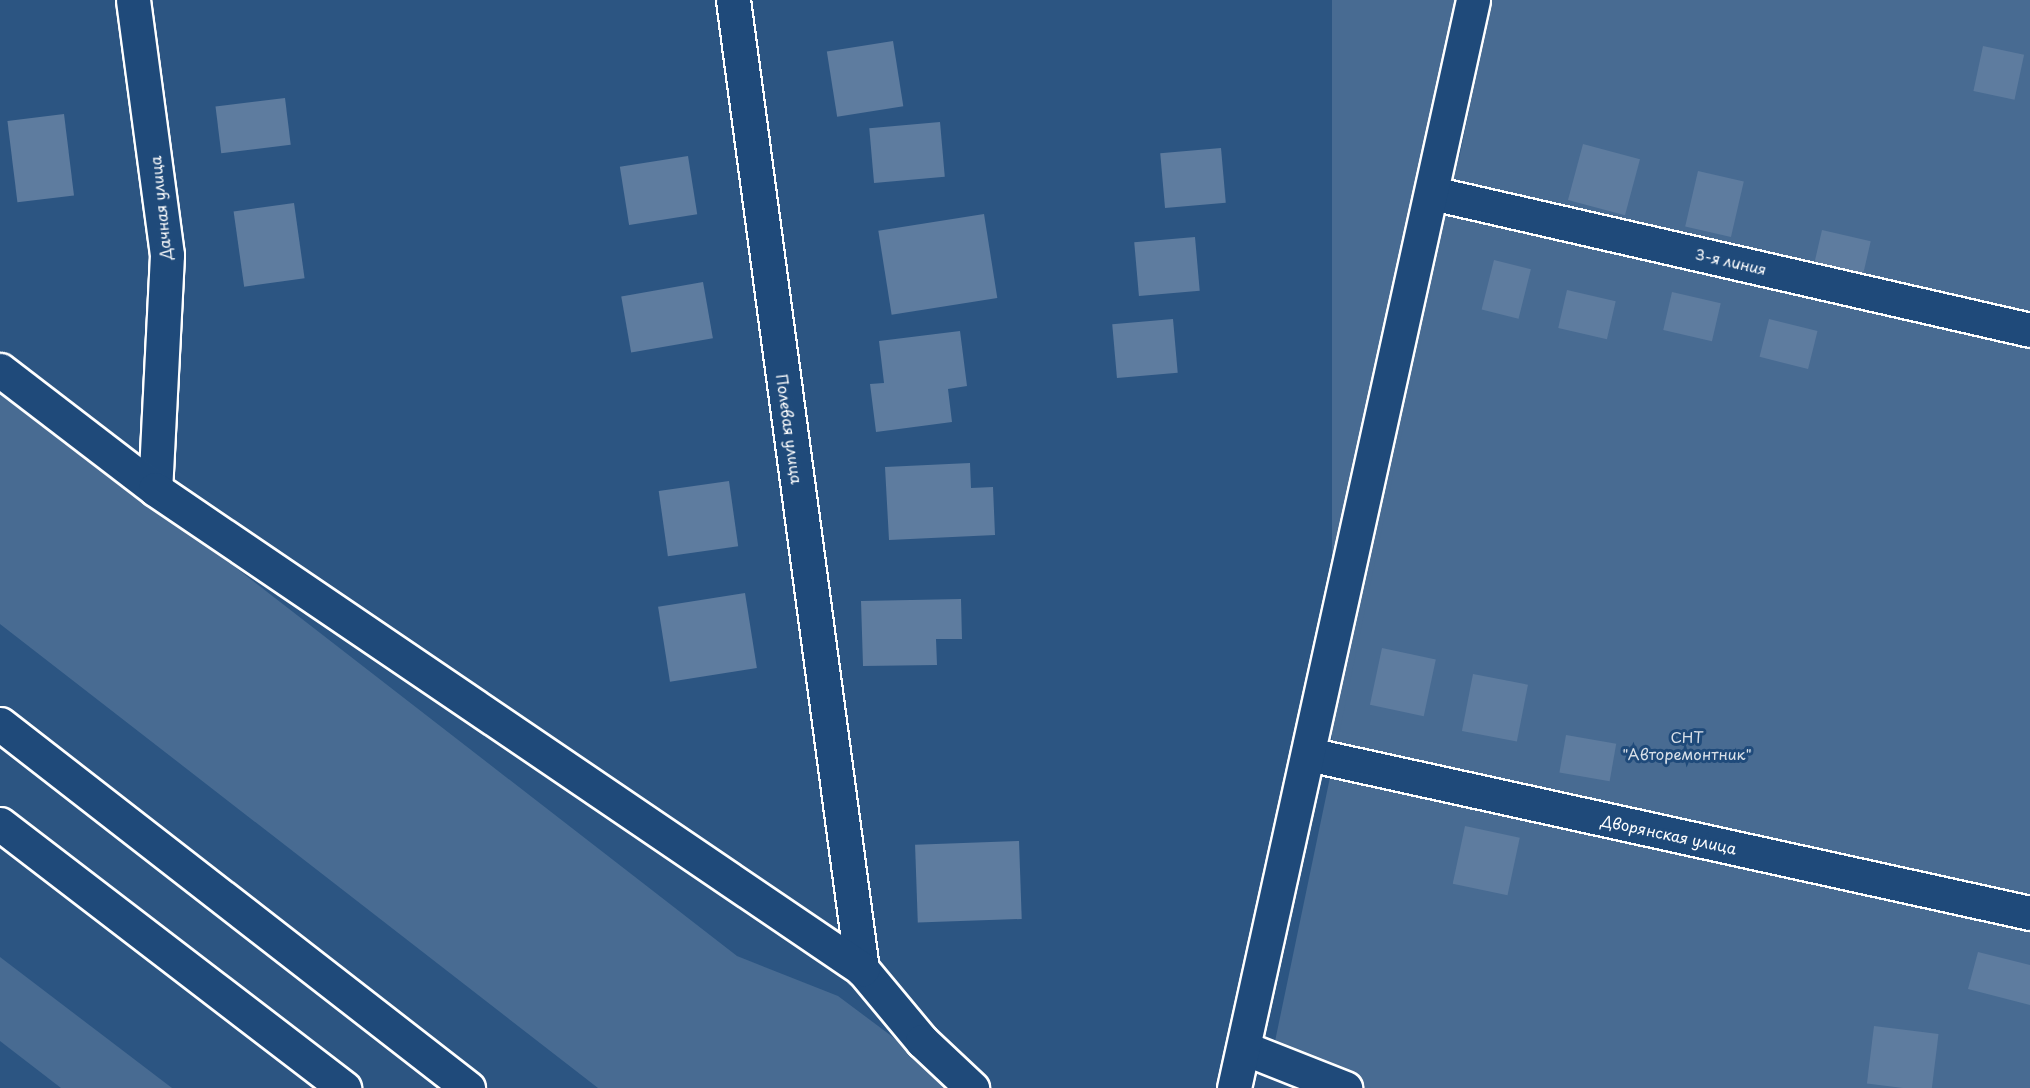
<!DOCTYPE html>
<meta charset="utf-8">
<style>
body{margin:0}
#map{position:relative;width:2030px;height:1088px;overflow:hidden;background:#2c5582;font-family:"Playpen Sans",sans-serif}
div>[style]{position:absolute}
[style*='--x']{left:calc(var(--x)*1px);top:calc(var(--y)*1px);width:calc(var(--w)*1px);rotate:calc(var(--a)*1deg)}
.green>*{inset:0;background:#486b92;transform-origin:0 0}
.building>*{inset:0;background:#5e7c9f;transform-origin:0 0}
.roads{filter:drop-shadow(2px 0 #fff) drop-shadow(-2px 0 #fff) drop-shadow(0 2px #fff) drop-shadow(0 -2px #fff)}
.minor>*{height:33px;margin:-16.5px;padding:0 16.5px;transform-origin:16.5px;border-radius:16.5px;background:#1f4a7a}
.highway>*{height:33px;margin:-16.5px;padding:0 16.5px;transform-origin:16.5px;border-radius:16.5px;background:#1f4a7a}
span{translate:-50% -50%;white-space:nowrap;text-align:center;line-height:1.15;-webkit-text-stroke:6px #1f4a7a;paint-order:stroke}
.street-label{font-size:15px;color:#fff}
.park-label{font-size:15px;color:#dae1e9}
</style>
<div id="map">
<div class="green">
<div style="left:1332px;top:0;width:127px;height:1114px"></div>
<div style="clip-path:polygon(1492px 0,2030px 0,2030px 1088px,1373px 1088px,1273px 1051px)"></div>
<div style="clip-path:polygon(0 385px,737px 956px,838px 996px,961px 1088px,598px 1088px,0 624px)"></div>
<div style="clip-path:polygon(0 957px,172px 1088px,61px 1088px,0 1041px)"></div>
</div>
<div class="building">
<div style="left:893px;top:41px;width:66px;height:67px;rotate:81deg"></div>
<div style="left:1983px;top:46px;width:42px;height:46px;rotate:12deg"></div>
<div style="left:285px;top:98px;width:47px;height:70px;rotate:83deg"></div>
<div style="left:64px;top:114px;width:82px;height:57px;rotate:83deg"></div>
<div style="left:940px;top:122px;width:55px;height:71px;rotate:85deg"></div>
<div style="left:1583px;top:144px;width:59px;height:58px;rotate:15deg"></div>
<div style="left:1221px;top:148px;width:55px;height:61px;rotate:85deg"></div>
<div style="left:688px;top:156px;width:59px;height:69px;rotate:81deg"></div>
<div style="left:1698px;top:171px;width:47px;height:57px;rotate:13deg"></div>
<div style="left:294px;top:203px;width:76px;height:61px;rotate:82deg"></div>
<div style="left:984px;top:214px;width:85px;height:107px;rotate:81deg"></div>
<div style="left:1822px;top:230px;width:50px;height:38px;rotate:13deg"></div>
<div style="left:1195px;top:237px;width:54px;height:61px;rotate:85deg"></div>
<div style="left:1494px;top:260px;width:38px;height:51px;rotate:14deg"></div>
<div style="left:703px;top:282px;width:57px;height:83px;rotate:80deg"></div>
<div style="left:1567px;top:290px;width:50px;height:39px;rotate:13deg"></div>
<div style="left:1672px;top:292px;width:50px;height:39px;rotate:13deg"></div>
<div style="left:1173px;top:319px;width:54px;height:61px;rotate:85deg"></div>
<div style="left:1769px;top:319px;width:50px;height:39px;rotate:14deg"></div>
<div style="clip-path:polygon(960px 331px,967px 386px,948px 389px,952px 422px,876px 432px,870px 384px,884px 383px,879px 341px)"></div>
<div style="clip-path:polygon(970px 463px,971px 488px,993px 487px,995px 535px,889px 540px,885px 467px)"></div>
<div style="left:729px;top:481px;width:66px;height:71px;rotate:82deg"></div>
<div style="left:745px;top:593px;width:76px;height:88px;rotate:81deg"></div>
<div style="clip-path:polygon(961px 599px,962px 639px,936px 639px,937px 665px,863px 666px,861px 601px)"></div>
<div style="left:1382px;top:648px;width:55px;height:58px;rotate:12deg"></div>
<div style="left:1473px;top:674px;width:56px;height:58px;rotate:11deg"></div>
<div style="left:1566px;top:735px;width:51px;height:38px;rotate:10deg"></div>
<div style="left:1465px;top:826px;width:56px;height:59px;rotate:12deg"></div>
<div style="left:1019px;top:841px;width:78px;height:104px;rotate:88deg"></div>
<div style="clip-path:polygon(1978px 952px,2030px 965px,2030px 1005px,1968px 989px)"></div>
<div style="left:1874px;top:1026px;width:65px;height:58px;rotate:7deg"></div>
</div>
<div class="roads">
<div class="minor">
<div style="--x:133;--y:0;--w:257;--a:82.4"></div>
<div style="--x:167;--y:255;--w:234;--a:92.9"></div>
<div style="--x:733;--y:0;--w:978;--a:82.42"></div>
<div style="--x:862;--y:969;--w:94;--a:50.2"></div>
<div style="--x:922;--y:1041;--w:69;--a:43.2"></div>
<div style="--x:1432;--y:193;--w:613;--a:12.9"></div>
<div style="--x:0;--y:370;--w:195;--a:37.5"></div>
<div style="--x:155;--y:489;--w:855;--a:34.17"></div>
<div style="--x:1308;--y:754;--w:739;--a:12.42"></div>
<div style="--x:1244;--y:1048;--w:109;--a:21.6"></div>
<div style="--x:1234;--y:1088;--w:1114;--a:-77.61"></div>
</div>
<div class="highway">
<div style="--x:0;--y:724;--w:593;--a:37.87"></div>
<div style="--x:0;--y:824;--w:434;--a:37.5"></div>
</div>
</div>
<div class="street-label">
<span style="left:160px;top:208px;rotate:-96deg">Дачная улица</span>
<span style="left:1731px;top:261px;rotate:13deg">3-я линия</span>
<span style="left:790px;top:429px;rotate:82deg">Полевая улица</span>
<span style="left:1669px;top:834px;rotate:12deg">Дворянская улица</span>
</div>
<div class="park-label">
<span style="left:1687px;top:745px">СНТ<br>"Авторемонтник"</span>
</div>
</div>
